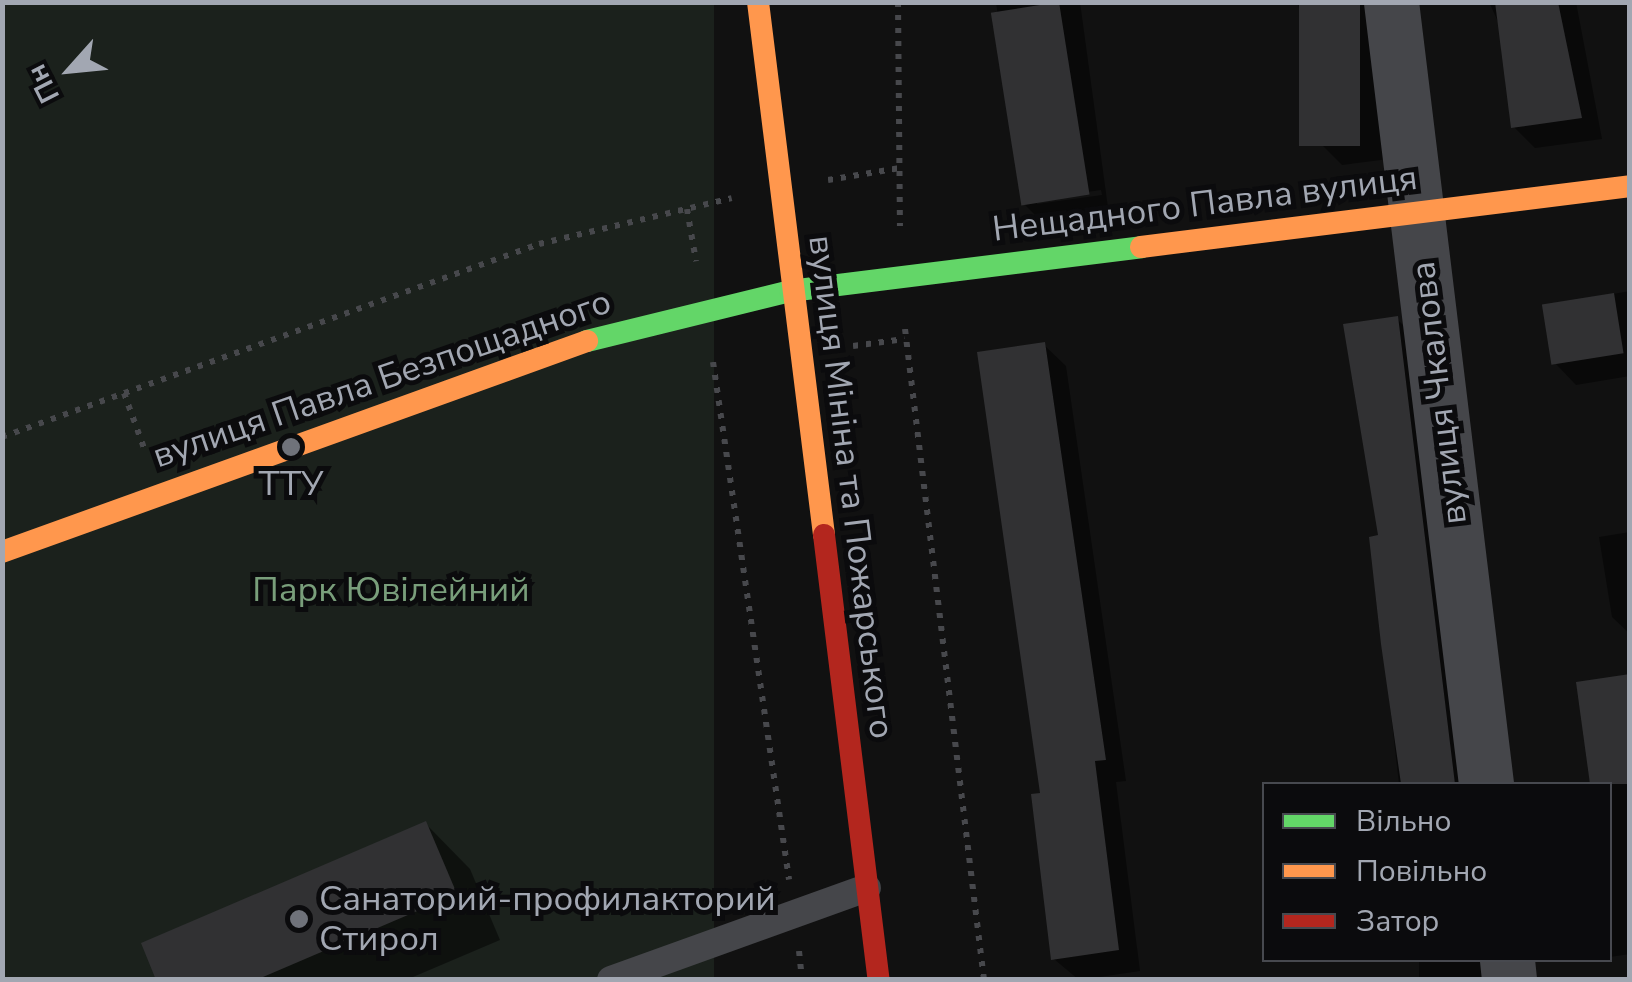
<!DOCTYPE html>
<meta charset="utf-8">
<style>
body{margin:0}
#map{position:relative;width:1632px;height:982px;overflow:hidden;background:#111;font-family:"Nunito Sans",sans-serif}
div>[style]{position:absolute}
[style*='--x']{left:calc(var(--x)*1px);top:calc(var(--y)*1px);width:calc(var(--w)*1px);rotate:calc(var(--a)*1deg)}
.green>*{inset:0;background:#1b211c;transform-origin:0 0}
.shadow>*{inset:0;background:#0007;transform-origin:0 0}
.building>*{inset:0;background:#313133;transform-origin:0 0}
.path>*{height:6px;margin-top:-3px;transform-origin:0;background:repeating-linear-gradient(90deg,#47484c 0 5px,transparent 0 13px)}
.lane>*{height:28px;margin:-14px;padding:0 14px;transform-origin:14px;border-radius:14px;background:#45464a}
.street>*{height:55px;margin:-27.5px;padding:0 27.5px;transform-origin:27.5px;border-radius:27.5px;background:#45464a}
.fast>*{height:22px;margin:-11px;padding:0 11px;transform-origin:11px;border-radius:11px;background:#63d668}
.slow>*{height:22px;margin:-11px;padding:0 11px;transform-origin:11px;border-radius:11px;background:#ff974d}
.jam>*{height:22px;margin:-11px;padding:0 11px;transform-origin:11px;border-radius:11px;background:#b3261e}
.dots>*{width:28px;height:28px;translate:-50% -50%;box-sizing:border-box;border:5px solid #0b0b0d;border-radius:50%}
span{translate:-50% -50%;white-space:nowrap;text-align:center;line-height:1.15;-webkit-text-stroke:10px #0b0b0d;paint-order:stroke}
.street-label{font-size:35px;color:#a2a7b2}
.poi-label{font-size:35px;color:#a2a7b2}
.left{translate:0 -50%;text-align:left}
.park-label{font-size:35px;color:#799e7b}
.frame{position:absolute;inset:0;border:5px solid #a2a7b2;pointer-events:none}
.legend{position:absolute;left:1262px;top:782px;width:350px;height:180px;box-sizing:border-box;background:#0b0b0d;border:2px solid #47494f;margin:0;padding:12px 18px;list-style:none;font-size:30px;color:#a2a7b2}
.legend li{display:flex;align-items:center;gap:20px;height:50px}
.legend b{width:50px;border:2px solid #47494f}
.north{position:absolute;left:20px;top:20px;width:100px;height:100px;-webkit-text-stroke:8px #0b0b0d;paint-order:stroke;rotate:243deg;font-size:28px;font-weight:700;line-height:40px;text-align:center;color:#a2a7b2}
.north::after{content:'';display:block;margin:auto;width:35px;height:45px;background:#a2a7b2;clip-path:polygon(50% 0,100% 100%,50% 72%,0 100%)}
</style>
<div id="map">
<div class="green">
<div style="left:2px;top:3px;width:712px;height:976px"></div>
</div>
<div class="shadow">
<div style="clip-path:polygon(evenodd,996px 2px,1080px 2px,1109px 215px,1044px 224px,1023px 203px,996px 2px,1101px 190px,1102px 195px,1037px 204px,1037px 199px,1101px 190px)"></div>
<div style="clip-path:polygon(1298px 2px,1385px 2px,1396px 158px,1342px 165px,1320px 143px)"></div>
<div style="clip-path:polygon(1489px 2px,1576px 2px,1602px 139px,1535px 148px,1514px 127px,1500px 26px)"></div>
<div style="clip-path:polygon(1630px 291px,1630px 376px,1576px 385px,1555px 363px,1545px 306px)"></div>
<div style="clip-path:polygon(1397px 319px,1418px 340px,1472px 784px,1399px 784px,1371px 539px,1381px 537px)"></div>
<div style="clip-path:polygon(1044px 345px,1066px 366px,1126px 781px,1116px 782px,1140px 971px,1079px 980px,1054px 959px,1043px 795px)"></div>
<div style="clip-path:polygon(1630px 532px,1630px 634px,1612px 617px,1599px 537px)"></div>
<div style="clip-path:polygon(1630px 677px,1630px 954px,1610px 957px,1610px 784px,1580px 784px,1592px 783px)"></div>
<div style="clip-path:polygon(426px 824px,470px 869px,500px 940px,406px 980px,159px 980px)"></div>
<div style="left:1419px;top:960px;width:82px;height:20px"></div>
</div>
<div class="building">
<div style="left:1059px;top:2px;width:195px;height:69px;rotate:81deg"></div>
<div style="left:1299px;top:2px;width:61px;height:144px"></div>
<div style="clip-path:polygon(1495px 2px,1558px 2px,1582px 118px,1511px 128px)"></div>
<div style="left:1614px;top:293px;width:61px;height:73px;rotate:81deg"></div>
<div style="clip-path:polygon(1398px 316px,1455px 784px,1401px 784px,1381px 644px,1369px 537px,1378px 535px,1343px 324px)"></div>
<div style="clip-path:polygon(1045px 342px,1106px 760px,1095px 761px,1119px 950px,1051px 960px,1031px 794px,1040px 793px,977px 352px)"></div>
<div style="clip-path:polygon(1630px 674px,1630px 784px,1590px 784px,1576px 682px)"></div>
<div style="clip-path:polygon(426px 821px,457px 894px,256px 980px,156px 980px,141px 943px)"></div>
</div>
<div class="path">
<div style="--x:898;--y:2;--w:224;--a:89.5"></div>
<div style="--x:828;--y:180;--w:73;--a:-9.5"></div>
<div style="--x:687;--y:209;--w:53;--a:80.2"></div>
<div style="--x:905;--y:329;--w:656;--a:83.08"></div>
<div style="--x:853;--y:346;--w:52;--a:-7.7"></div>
<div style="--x:713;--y:362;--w:523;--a:81.64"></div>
<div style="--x:124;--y:393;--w:59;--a:70"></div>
<div style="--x:2;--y:437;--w:571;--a:-19.77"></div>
<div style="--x:539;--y:244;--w:198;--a:-13.4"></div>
<div style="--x:799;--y:951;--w:29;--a:84"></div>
</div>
<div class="lane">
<div style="--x:611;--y:980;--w:272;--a:-19.8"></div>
</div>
<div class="street">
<div style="--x:1391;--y:2;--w:788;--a:83.07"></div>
<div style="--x:1507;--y:960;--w:20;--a:84"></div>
</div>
<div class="fast">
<div style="--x:587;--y:341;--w:209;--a:-13.8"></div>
<div style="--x:790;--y:291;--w:354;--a:-7.1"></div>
</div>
<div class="slow">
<div style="--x:758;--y:2;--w:537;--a:82.94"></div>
<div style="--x:1141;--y:247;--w:493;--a:-7.1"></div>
<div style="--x:2;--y:552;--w:622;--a:-19.83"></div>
</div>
<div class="jam">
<div style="--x:824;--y:535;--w:448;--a:83"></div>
</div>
<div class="dots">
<div style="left:291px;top:447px;background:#6f727a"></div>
<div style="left:299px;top:919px;background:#6f727a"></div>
</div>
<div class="street-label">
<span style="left:1205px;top:204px;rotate:-7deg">Нещадного Павла вулиця</span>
<span style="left:382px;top:379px;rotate:-19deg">вулиця Павла Безпощадного</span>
<span style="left:1439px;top:393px;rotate:-97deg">вулиця Чкалова</span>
<span style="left:851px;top:487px;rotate:83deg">вулиця Мініна та Пожарського</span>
</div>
<div class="poi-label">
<span style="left:291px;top:484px">ТТУ</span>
<span class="left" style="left:319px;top:919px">Санаторий-профилакторий<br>Стирол</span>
</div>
<div class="park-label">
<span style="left:391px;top:590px">Парк Ювілейний</span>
</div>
<div class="frame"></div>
<ul class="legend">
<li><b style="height:12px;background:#63d668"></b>Вільно</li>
<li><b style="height:12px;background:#ff974d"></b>Повільно</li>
<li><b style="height:12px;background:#b3261e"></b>Затор</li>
</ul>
<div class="north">Пн</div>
</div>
